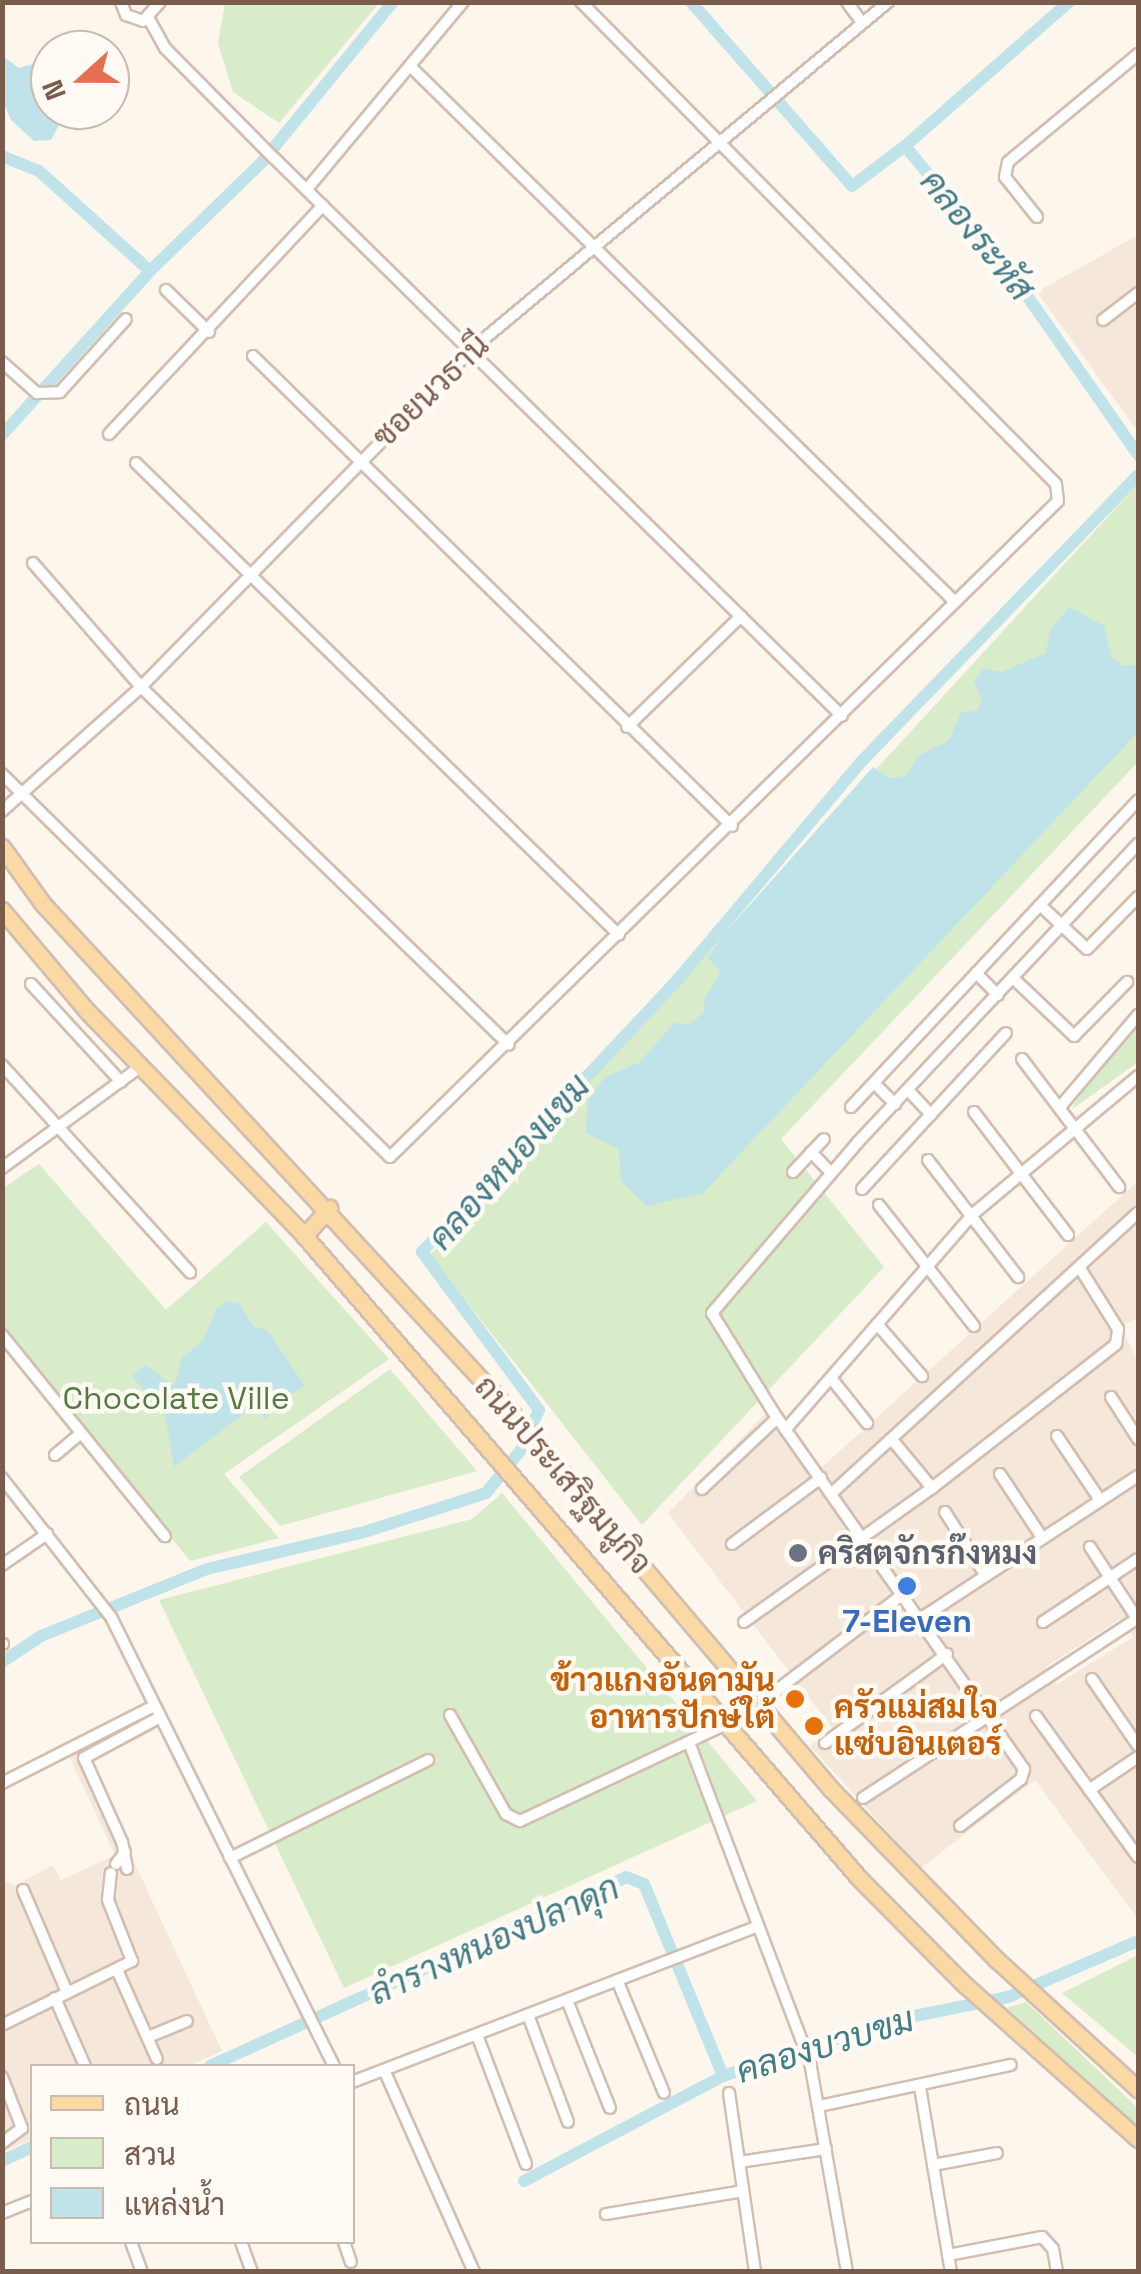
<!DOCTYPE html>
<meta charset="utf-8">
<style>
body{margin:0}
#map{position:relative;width:1141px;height:2274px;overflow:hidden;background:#fdf6ec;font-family:"Space Grotesk",Sarabun,sans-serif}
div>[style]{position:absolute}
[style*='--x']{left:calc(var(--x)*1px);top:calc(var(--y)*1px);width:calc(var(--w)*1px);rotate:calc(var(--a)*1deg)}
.residential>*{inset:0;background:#f5e8da}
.green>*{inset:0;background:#d8ecc9}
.water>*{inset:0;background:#bfe3e8}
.canal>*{height:12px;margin:-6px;padding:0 6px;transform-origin:6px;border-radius:6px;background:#bfe3e8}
.roads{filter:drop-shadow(2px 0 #d1beb0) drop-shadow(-2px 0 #d1beb0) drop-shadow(0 2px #d1beb0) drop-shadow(0 -2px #d1beb0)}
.minor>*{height:10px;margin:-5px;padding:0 5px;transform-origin:5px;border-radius:5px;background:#fff}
.primary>*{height:15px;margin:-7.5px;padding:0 7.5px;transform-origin:7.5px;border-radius:7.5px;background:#fbd9a5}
.dots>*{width:28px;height:28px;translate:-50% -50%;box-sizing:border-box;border:5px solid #fffaf3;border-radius:50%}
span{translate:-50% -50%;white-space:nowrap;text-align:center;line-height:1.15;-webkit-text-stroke:9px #fffaf3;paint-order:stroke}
.street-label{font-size:32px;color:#7a5c4d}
.park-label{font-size:32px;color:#537a41}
.worship-label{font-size:32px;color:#5b616d;font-weight:700}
.left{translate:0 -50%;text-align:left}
.shop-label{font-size:32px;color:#366cbe;font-weight:700}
.food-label{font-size:32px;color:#c56008;font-weight:700}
.right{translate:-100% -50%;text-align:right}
.water-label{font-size:35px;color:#437c86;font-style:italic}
.frame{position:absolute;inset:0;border:5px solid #7a5c4d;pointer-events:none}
.legend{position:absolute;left:30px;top:2064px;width:325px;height:180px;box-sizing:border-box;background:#fffaf3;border:2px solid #cabbb1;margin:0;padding:12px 18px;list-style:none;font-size:30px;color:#7a5c4d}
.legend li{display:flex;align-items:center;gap:20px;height:50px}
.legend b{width:50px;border:2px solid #cabbb1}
.north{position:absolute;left:30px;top:30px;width:100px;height:100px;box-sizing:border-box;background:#fffaf3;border:2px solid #cabbb1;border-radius:50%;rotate:249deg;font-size:28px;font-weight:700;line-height:40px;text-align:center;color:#7a5c4d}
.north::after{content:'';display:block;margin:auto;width:35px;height:45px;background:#e76f51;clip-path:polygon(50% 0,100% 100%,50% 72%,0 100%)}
</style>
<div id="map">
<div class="residential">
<div style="clip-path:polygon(1138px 235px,1138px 432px,1037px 292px)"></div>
<div style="clip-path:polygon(evenodd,1138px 1181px,1138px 1318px,1121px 1326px,1138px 1362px,1138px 1607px,1132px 1611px,1138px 1620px,1138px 1919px,1035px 1780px,921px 1868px,810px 1746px,833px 1729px,668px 1513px,774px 1405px,821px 1468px,1138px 1181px,1120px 1619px,1133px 1637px,1057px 1684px,1046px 1667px,1120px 1619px)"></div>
<div style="clip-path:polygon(146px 1717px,154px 1731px,88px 1763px,222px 2051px,189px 2066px,32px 2066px,32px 2139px,3px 2152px,3px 1880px,16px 1885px,53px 1865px,61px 1880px,115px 1855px,69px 1756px)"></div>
</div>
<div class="green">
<div style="clip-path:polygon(225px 3px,225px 2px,379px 3px,279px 123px,233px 92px,218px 43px)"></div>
<div style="clip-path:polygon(1138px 484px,1138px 762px,781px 1139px,884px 1267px,642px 1525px,430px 1255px)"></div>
<div style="clip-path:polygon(1138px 1020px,1138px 1062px,1071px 1110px,1087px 1084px)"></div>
<div style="clip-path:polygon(39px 1164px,166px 1310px,266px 1222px,389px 1359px,224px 1474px,279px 1538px,190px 1561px,3px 1330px,3px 1188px)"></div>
<div style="clip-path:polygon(390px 1369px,477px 1471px,280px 1526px,239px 1477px)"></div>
<div style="clip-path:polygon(502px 1493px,757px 1801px,344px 1988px,159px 1600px,472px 1519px)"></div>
<div style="clip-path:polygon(1138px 1955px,1138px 2057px,1062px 1993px)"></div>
<div style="clip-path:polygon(1026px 2002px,1138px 2108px,1138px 2129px,1006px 2008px)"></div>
</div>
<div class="water">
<div style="clip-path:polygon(3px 56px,19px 68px,50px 59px,50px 110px,67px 110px,51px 140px,34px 141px,11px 120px,3px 101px)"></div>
<div style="clip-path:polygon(1069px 607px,1104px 626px,1112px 658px,1123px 666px,1138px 664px,1138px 732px,703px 1193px,647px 1206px,621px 1181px,619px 1149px,586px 1133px,588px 1099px,605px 1077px,640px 1062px,674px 1023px,690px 1024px,705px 1011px,704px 999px,721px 971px,708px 958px,721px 937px,873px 767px,889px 778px,906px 776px,918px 756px,949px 740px,961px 712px,977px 711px,982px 701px,974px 681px,984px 668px,1001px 672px,1046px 653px,1050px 630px)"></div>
<div style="clip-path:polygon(228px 1301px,240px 1304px,253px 1326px,268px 1331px,305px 1386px,274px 1405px,265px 1420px,255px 1405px,174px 1467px,165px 1416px,132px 1376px,145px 1365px,174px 1386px,182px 1358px,203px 1340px,217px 1308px)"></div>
</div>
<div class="canal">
<div style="--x:691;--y:2;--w:244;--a:48.8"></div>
<div style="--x:852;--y:186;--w:66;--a:-37"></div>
<div style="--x:1069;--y:2;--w:218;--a:138.7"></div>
<div style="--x:905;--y:146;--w:183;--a:50.6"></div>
<div style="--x:1021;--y:287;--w:205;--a:55.1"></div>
<div style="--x:2;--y:156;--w:40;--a:22"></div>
<div style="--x:39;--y:171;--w:149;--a:42"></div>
<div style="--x:2;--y:435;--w:221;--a:-47.9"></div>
<div style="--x:150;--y:271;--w:156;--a:-44.2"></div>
<div style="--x:262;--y:162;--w:207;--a:-50.7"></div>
<div style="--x:2;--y:1662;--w:47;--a:-33.7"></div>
<div style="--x:41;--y:1636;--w:179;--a:-22"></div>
<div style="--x:207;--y:1569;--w:158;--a:-13.2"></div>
<div style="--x:361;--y:1533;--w:131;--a:-17.7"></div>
<div style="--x:486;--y:1493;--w:55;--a:-50.9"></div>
<div style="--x:521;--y:1450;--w:44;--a:-65.8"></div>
<div style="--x:539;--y:1410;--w:197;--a:-126.5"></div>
<div style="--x:422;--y:1252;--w:376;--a:-46.8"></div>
<div style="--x:679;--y:978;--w:281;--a:-49.9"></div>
<div style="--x:860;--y:763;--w:400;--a:-46"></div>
<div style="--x:210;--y:2066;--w:457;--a:-24.4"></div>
<div style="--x:626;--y:1877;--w:19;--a:21"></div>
<div style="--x:644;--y:1884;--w:208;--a:67.6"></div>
<div style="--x:2;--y:2161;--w:33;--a:-25"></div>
<div style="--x:524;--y:2181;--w:225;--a:-27.8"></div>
<div style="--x:723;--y:2076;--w:181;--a:-18"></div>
<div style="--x:895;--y:2020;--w:115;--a:-11.5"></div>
<div style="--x:1008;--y:1997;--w:142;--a:-23.3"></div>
</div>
<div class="roads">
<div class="minor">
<div style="--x:121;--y:2;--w:14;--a:69"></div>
<div style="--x:126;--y:15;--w:18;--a:19"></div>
<div style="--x:143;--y:21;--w:25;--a:-48"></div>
<div style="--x:847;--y:2;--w:26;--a:54"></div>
<div style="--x:149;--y:19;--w:33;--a:61"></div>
<div style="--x:165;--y:48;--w:155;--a:45.3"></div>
<div style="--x:274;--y:158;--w:796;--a:44.49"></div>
<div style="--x:412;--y:68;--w:759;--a:44.52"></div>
<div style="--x:307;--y:189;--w:244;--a:-50.2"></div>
<div style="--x:1037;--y:217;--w:51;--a:-128.7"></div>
<div style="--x:1005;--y:177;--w:15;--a:-79"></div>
<div style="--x:1008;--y:162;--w:169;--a:-39.7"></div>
<div style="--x:166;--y:290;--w:60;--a:44.3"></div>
<div style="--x:1103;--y:320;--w:44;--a:-37.6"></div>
<div style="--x:253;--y:356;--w:671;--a:44.46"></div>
<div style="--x:2;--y:362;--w:47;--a:41.5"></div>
<div style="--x:37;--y:393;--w:23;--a:-2"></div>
<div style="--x:60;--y:392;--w:98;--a:-47.9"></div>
<div style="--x:109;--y:434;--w:313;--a:-46.9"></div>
<div style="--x:136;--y:463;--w:675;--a:44.34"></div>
<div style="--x:33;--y:563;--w:164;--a:48.9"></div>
<div style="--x:141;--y:687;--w:513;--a:44.21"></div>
<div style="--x:627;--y:727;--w:159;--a:-44.2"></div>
<div style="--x:2;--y:774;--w:545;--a:44.63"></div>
<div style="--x:390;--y:1157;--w:936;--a:-44.48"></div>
<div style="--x:1058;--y:501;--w:17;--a:-97"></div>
<div style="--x:1056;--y:484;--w:677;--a:-134.58"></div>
<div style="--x:2;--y:811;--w:186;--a:-41.7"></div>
<div style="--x:141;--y:687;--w:473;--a:-45.6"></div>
<div style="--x:472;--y:349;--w:542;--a:-39.83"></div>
<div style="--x:1040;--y:905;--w:64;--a:43.1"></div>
<div style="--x:1087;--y:949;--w:73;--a:-45.6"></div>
<div style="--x:976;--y:973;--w:31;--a:45"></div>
<div style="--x:1014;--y:979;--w:83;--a:43.5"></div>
<div style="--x:1074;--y:1036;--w:76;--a:-45.5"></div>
<div style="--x:31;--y:984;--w:133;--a:47.4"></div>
<div style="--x:1022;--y:1059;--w:161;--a:52.8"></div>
<div style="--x:2;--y:1065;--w:280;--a:47.8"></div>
<div style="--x:874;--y:1083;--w:30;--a:45"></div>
<div style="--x:908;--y:1090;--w:34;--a:47"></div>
<div style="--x:851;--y:1107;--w:420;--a:-46.9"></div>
<div style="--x:1060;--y:1107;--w:121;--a:-49.7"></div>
<div style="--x:974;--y:1112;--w:155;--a:52.6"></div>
<div style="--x:811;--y:1152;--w:29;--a:46"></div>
<div style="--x:928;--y:1160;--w:148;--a:52.4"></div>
<div style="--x:2;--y:1168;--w:171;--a:-36.2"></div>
<div style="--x:793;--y:1172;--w:45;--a:-46.8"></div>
<div style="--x:862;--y:1189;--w:212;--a:-47.3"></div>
<div style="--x:879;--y:1205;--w:154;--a:51.9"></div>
<div style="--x:877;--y:1324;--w:69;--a:49.1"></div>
<div style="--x:2;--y:1335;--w:259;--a:51"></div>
<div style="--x:831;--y:1378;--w:58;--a:51.3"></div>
<div style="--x:1111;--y:1397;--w:50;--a:57.3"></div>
<div style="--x:786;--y:1429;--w:284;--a:-49"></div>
<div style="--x:972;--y:1215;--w:217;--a:-39.9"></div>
<div style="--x:1057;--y:1436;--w:77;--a:56.1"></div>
<div style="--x:894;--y:1442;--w:60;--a:50.4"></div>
<div style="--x:55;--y:1455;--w:34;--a:-40"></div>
<div style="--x:1000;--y:1474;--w:74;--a:56.5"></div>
<div style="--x:2;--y:1478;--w:177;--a:51.9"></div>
<div style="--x:111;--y:1617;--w:501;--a:63.59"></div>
<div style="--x:702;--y:1489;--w:103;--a:-43.4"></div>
<div style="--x:832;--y:1493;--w:415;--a:-42.5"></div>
<div style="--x:945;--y:1512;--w:72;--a:57.4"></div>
<div style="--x:732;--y:1544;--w:111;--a:-36.6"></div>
<div style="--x:1090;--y:1547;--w:87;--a:56.7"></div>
<div style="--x:2;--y:1565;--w:55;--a:-34.6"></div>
<div style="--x:920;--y:1619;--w:261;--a:-33.3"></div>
<div style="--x:744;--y:1622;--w:231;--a:-35.5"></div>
<div style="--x:932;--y:1488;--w:234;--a:-38"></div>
<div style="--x:1116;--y:1344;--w:15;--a:-82"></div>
<div style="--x:1118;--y:1329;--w:70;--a:-122.1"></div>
<div style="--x:1043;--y:1622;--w:114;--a:-33.6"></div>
<div style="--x:2;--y:1644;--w:1;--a:0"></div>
<div style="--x:1092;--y:1679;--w:81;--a:55.5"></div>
<div style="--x:760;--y:1703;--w:180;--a:-37.3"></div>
<div style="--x:450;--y:1715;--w:114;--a:60.5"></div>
<div style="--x:506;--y:1814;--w:16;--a:27"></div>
<div style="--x:520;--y:1821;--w:228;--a:-25.2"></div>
<div style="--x:1036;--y:1716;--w:174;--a:54.1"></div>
<div style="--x:825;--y:1743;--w:151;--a:-36.1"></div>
<div style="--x:690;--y:1745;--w:339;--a:69.3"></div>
<div style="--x:810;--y:2062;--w:213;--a:80"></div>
<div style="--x:2;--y:1783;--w:168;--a:-26.9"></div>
<div style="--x:1089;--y:1790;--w:59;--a:-34"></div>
<div style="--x:863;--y:1798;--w:329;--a:-33.2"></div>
<div style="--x:960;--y:1826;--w:77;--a:-37.6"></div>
<div style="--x:1021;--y:1779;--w:10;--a:-73"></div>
<div style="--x:1024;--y:1769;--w:429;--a:-125.1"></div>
<div style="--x:777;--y:1418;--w:123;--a:-121.8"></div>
<div style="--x:712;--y:1313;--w:225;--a:-49.5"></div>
<div style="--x:858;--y:1142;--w:409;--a:-46.8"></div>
<div style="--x:230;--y:1858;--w:221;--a:-26.3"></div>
<div style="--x:116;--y:1864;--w:15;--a:-53"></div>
<div style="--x:127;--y:1869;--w:27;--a:-100"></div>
<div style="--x:122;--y:1842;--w:92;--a:-114.3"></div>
<div style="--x:84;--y:1758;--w:86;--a:-28.3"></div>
<div style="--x:23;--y:1890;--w:111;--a:66.7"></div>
<div style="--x:118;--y:1972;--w:95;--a:65.9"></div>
<div style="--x:617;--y:1980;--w:122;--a:67.4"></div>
<div style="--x:55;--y:1998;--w:74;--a:66.2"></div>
<div style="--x:567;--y:2000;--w:116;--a:68.3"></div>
<div style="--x:528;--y:2015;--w:114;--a:69.5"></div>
<div style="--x:4;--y:2024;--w:143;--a:-26.2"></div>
<div style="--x:132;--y:1961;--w:66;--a:-111.5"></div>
<div style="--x:108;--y:1900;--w:27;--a:-84"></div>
<div style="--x:477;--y:2035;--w:138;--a:69.2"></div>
<div style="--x:148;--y:2037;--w:42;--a:-22.3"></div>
<div style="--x:385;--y:2072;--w:219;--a:66"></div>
<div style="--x:2;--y:2077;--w:55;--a:68.6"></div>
<div style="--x:22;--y:2128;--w:25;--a:143"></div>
<div style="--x:352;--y:2082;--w:435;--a:-21"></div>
<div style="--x:920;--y:2087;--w:188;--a:80.5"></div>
<div style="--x:729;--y:2093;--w:181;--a:81.7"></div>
<div style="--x:819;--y:2106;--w:196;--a:-12.1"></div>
<div style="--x:739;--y:2162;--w:88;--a:-8.5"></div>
<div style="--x:933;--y:2165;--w:65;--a:-10.6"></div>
<div style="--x:2;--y:2213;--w:32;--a:-22"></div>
<div style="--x:606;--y:2214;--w:139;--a:-9.5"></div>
<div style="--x:131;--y:2242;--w:32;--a:70"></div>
<div style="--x:241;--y:2242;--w:32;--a:70"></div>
<div style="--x:344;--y:2242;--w:21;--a:71"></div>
<div style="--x:948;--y:2255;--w:96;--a:-10.8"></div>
<div style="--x:1042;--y:2237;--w:16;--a:47"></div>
<div style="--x:1053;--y:2249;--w:23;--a:80"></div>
</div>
<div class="primary">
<div style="--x:2;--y:847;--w:70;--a:54.3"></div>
<div style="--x:43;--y:904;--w:692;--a:47.34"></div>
<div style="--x:512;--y:1413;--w:493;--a:49.7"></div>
<div style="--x:831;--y:1789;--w:237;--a:45.9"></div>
<div style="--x:996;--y:1959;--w:193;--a:42.5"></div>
<div style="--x:2;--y:910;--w:132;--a:49.9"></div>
<div style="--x:87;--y:1011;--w:308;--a:45.9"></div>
<div style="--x:301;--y:1232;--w:854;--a:49.18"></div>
<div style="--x:859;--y:1878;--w:149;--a:45.3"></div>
<div style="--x:964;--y:1984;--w:233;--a:41.7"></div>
<div style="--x:304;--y:1236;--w:38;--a:-48"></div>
</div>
</div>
<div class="dots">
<div style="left:798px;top:1553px;background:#6b7280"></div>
<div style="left:907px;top:1586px;background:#3f7fe0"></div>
<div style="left:795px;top:1699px;background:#e8710a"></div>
<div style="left:814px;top:1726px;background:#e8710a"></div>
</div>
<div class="street-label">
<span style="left:431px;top:391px;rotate:-44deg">ซอยนวธานี</span>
<span style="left:563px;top:1475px;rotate:49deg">ถนนประเสริฐมนูกิจ</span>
</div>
<div class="park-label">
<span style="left:176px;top:1398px">Chocolate Ville</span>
</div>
<div class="worship-label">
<span class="left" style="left:818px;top:1553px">คริสตจักรก๊งหมง</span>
</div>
<div class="shop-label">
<span style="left:907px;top:1621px">7-Eleven</span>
</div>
<div class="food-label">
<span class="right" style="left:775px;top:1699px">ข้าวแกงอันดามัน<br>อาหารปักษ์ใต้</span>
<span class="left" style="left:834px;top:1726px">ครัวแม่สมใจ<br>แซ่บอินเตอร์</span>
</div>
<div class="water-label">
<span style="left:977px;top:235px;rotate:51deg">คลองระหัส</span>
<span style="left:509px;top:1162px;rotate:-48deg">คลองหนองแขม</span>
<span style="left:494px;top:1940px;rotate:-24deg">ลำรางหนองปลาดุก</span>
<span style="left:825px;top:2045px;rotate:-17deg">คลองบวบขม</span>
</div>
<div class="frame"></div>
<ul class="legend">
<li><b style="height:12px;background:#fbd9a5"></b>ถนน</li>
<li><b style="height:28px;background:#d8ecc9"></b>สวน</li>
<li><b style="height:28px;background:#bfe3e8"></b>แหล่งน้ำ</li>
</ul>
<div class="north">N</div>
</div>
